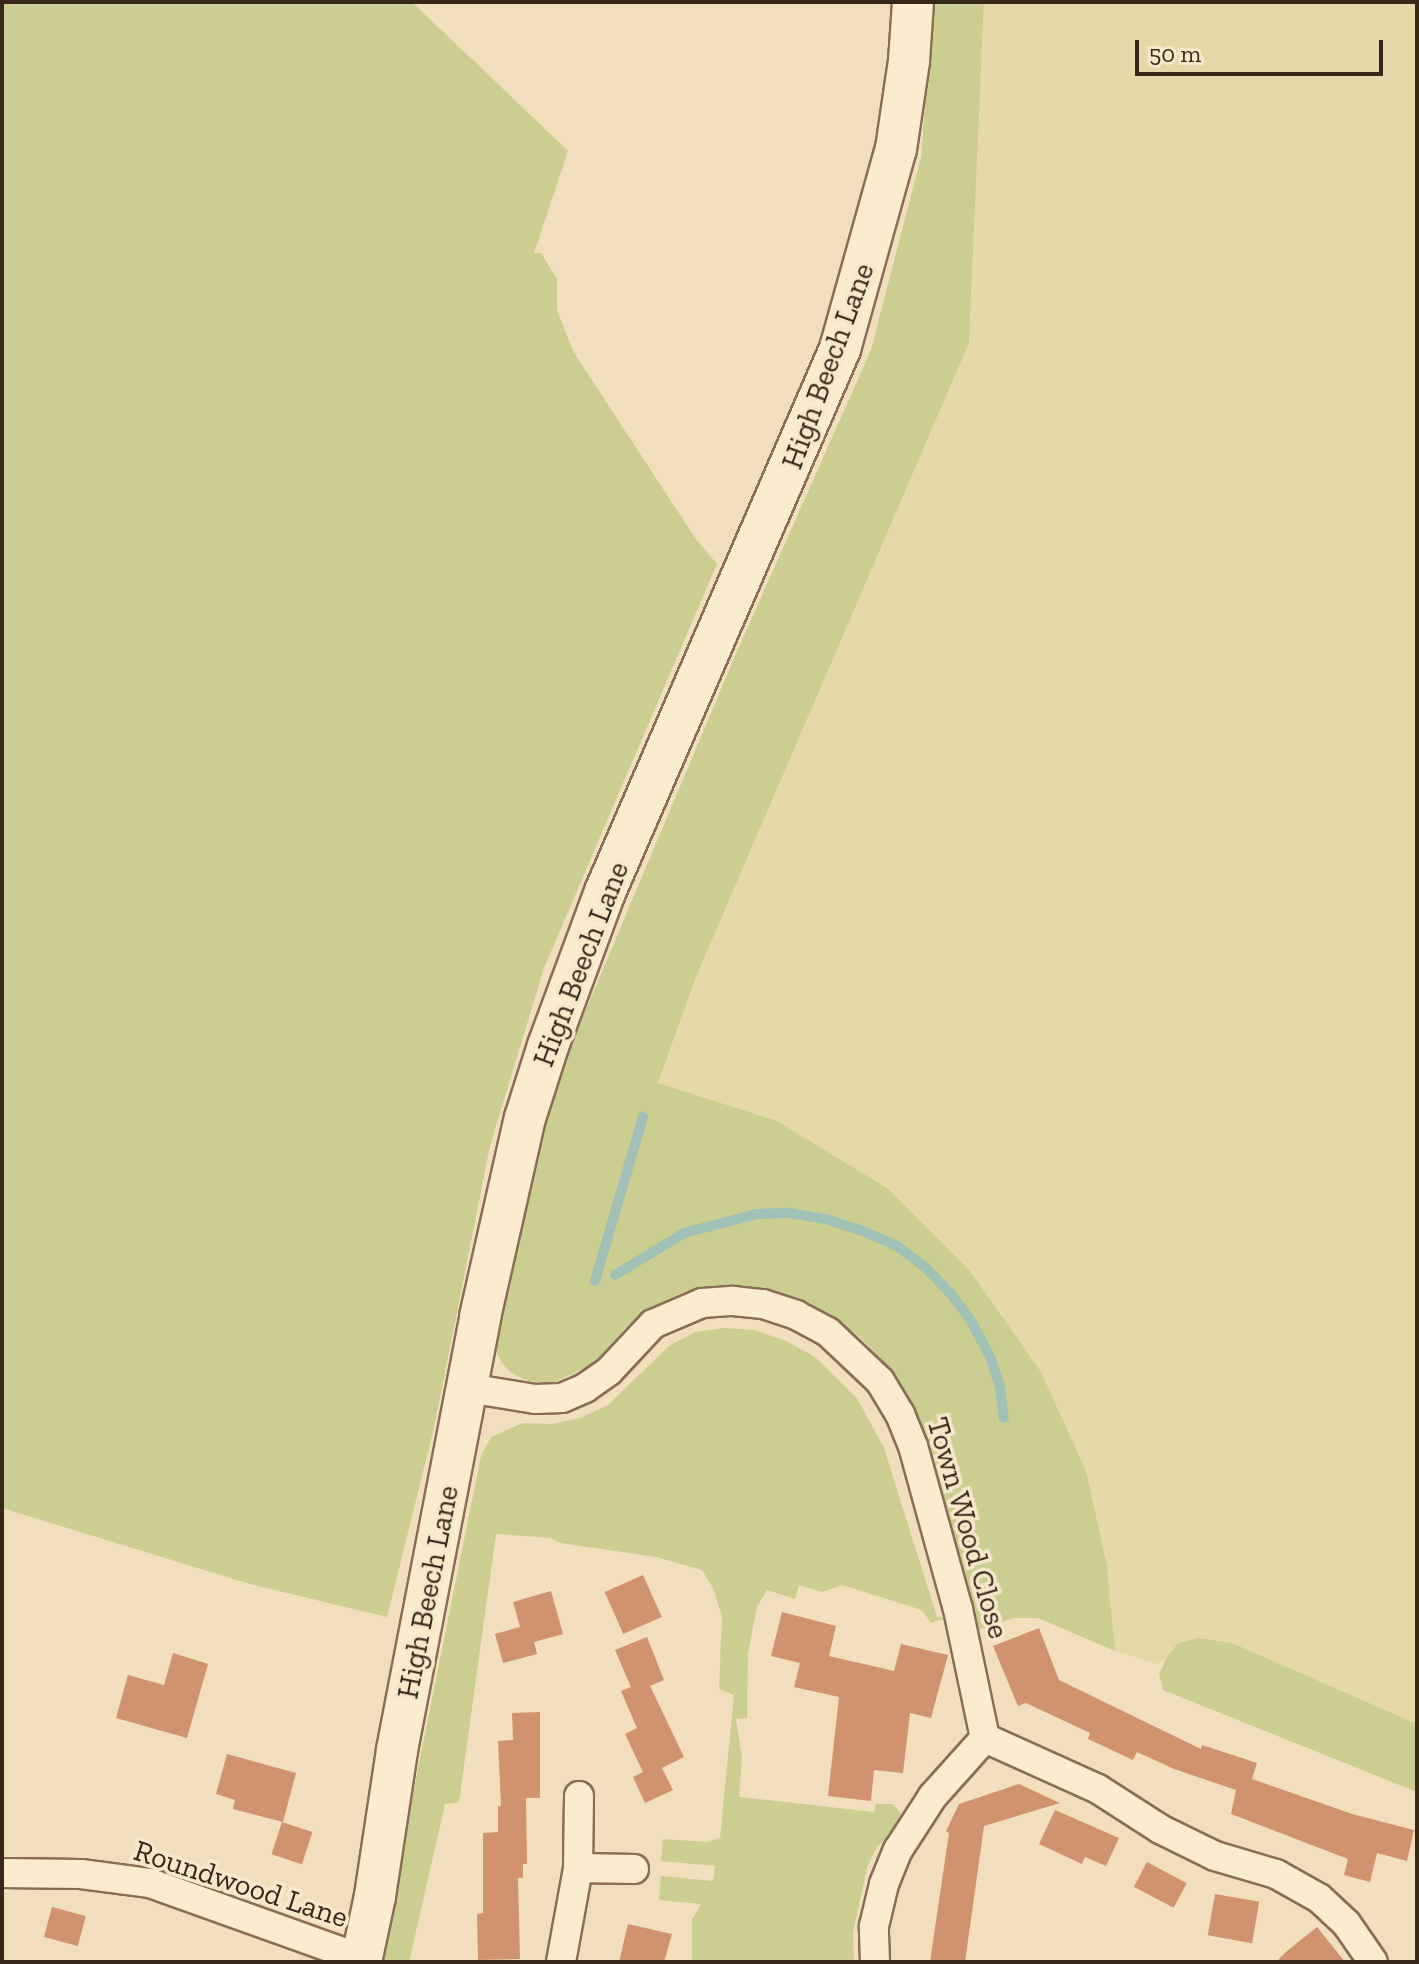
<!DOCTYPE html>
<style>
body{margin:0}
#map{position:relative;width:1419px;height:1964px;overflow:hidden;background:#f0debc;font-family:"Zilla Slab",serif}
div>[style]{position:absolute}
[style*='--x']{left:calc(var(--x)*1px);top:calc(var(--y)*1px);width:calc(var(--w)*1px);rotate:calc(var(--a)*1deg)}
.farmland>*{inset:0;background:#e6d9a9}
.green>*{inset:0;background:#cbce90}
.stream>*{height:10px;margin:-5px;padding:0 5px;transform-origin:5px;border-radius:5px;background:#a0c1b5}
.building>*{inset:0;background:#d1926f;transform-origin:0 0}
.roads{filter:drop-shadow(2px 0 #896d55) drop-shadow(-2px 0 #896d55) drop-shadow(0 2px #896d55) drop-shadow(0 -2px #896d55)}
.street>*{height:28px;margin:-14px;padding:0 14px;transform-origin:14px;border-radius:14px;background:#fbebcf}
.secondary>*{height:40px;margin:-20px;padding:0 20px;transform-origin:20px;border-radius:20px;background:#fbebcf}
span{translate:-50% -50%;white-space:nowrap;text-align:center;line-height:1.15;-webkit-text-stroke:7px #f7e8cc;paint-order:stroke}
.street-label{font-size:30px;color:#37271a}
.frame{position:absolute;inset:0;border:4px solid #37271a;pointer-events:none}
.scale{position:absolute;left:1135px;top:40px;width:248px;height:36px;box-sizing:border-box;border:4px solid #37271a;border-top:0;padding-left:10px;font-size:24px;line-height:28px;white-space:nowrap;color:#37271a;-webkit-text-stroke:6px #f7e8cc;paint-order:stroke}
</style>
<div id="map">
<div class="farmland">
<div style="clip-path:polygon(984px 2px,1417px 2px,1417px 1728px,1204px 1642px,1157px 1664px,1115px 1651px,1107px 1566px,887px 1188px,777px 1121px,658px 1084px,696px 977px,969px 343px)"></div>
</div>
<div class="green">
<div style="clip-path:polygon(2px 2px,412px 2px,568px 151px,534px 253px,541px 253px,557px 279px,557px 310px,573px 351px,695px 538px,717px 564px,544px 968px,490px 1146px,434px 1428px,387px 1617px,250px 1584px,2px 1508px)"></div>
<div style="clip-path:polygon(933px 2px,984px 2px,969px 343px,696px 977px,658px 1083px,777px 1121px,887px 1188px,970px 1271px,1041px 1372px,1086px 1471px,1107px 1566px,1115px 1651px,1038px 1618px,1013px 1618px,978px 1630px,921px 1427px,907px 1395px,885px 1364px,860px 1337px,830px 1316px,790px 1297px,758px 1288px,703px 1288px,679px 1294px,647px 1310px,625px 1328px,592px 1365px,552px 1383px,528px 1381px,513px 1374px,501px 1362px,494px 1344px,524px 1207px,558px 1076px,735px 656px,871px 350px,921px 157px)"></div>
<div style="clip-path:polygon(724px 1328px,754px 1330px,786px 1341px,815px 1357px,857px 1398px,884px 1448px,937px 1617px,946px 1618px,931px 1623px,922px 1610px,842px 1585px,822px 1592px,799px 1585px,795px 1599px,767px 1590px,757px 1607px,748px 1653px,747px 1718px,736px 1719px,742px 1758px,739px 1797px,874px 1812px,876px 1804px,893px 1804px,903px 1817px,875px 1850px,867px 1868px,853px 1933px,854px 1962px,692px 1962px,692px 1920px,701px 1904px,659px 1900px,661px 1876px,713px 1881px,715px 1866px,661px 1861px,663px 1839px,707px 1842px,720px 1838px,734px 1695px,719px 1689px,722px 1616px,713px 1588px,702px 1570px,656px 1557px,561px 1543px,551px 1538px,496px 1534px,459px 1802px,445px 1804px,409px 1962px,379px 1962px,481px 1456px,491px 1437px,523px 1423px,552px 1424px,580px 1418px,608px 1405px,669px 1346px,695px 1332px)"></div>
<div style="clip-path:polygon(1199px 1638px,1232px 1643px,1417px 1724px,1417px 1792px,1163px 1690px,1159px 1674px,1167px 1657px,1178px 1643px)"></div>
</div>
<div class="stream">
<div style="--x:615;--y:1275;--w:81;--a:-31.3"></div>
<div style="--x:684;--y:1233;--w:75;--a:-14.6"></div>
<div style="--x:757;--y:1214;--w:33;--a:-2"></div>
<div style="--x:790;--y:1213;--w:40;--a:10"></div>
<div style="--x:829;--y:1220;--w:36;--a:18"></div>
<div style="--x:863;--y:1231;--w:37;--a:24"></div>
<div style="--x:897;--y:1246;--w:34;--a:37"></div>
<div style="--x:924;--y:1266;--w:39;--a:46"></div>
<div style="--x:951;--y:1294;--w:34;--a:53"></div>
<div style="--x:971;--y:1321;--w:43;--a:62.2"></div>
<div style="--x:991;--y:1359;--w:29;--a:72"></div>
<div style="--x:1000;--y:1387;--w:31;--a:83"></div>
<div style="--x:595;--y:1281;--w:171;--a:-73.7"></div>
</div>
<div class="building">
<div style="left:643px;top:1575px;width:46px;height:42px;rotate:66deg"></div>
<div style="clip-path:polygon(551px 1591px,563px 1634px,534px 1642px,537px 1654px,503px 1663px,495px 1634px,520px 1627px,513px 1602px)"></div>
<div style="clip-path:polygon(782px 1612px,836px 1626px,829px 1656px,894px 1671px,901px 1644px,948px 1655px,931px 1718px,910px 1713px,903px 1773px,874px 1770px,871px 1801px,828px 1796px,839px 1697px,794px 1687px,800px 1663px,771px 1656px)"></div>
<div style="clip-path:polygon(1039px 1628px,1059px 1680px,1201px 1749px,1202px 1745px,1257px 1763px,1252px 1779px,1352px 1814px,1414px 1830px,1407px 1861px,1377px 1853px,1370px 1882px,1344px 1875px,1348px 1859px,1231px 1814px,1236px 1790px,1174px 1769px,1137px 1752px,1133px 1760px,1088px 1739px,1090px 1733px,1026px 1703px,1018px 1706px,993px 1646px)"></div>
<div style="clip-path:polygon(647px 1637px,664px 1680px,650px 1686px,684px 1757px,662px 1768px,673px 1790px,645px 1803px,633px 1777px,643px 1772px,625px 1734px,637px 1728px,621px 1691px,631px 1687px,615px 1650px)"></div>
<div style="clip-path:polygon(173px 1653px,208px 1664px,187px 1738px,116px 1718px,128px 1675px,164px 1685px)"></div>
<div style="clip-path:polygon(540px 1712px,540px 1798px,526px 1798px,527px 1864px,523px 1864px,523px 1878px,518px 1878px,520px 1959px,478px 1960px,477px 1914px,483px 1913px,483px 1833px,498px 1832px,498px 1806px,501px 1806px,498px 1741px,513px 1740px,512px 1713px)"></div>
<div style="clip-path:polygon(227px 1754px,296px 1773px,283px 1822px,233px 1809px,235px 1800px,216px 1794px)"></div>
<div style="clip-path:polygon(1019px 1784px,1060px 1803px,984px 1826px,965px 1962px,930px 1962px,949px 1833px,946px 1831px,959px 1804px)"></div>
<div style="clip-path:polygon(1055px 1810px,1119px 1838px,1106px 1866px,1085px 1857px,1082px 1864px,1039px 1844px)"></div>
<div style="left:282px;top:1822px;width:32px;height:34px;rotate:18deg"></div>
<div style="left:1147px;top:1862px;width:45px;height:28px;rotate:28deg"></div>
<div style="left:1215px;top:1894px;width:45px;height:42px;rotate:10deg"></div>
<div style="left:52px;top:1907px;width:35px;height:31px;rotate:15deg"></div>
<div style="clip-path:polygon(628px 1924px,672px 1934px,664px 1962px,619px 1962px)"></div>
<div style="clip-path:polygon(1317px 1927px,1345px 1962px,1276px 1962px,1287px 1951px)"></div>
</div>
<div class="roads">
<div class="street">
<div style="--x:468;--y:1388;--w:68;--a:9.3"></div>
<div style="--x:535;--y:1399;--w:27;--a:-2"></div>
<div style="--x:562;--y:1398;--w:25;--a:-23"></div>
<div style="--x:585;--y:1388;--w:29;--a:-35"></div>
<div style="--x:609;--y:1371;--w:64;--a:-46.9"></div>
<div style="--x:653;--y:1324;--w:53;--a:-23.2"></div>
<div style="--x:702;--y:1303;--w:31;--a:-4"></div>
<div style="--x:733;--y:1301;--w:30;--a:6"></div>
<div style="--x:763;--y:1304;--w:35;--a:18"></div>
<div style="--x:796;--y:1315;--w:36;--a:28"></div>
<div style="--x:828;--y:1332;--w:71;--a:43.3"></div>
<div style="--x:880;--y:1381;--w:39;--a:59"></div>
<div style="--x:900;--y:1414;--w:35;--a:68"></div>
<div style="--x:913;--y:1446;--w:169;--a:74.6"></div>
<div style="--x:958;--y:1609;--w:132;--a:78.2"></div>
<div style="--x:985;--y:1738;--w:124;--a:24.3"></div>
<div style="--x:1098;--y:1789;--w:74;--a:32.8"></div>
<div style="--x:1160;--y:1829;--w:61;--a:26.1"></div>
<div style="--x:1215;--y:1856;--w:64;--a:16.4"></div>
<div style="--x:1276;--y:1874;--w:49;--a:29.2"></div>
<div style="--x:1319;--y:1898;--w:37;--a:43"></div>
<div style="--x:1346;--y:1923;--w:47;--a:55.3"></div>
<div style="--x:578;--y:1868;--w:56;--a:1"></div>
<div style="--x:2;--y:1873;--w:79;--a:0.7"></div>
<div style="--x:81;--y:1874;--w:70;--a:7.4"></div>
<div style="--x:150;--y:1883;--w:225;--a:19.7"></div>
<div style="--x:561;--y:1962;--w:96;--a:-79.7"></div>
<div style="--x:578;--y:1868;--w:72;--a:-89.2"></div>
<div style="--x:875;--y:1962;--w:36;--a:-92"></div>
<div style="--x:874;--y:1926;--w:43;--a:-76.6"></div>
<div style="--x:884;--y:1884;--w:37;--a:-68"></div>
<div style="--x:898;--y:1850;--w:64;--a:-57.1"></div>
<div style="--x:933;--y:1796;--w:78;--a:-48.1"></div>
</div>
<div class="secondary">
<div style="--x:361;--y:1962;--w:67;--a:-78"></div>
<div style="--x:375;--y:1896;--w:148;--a:-81.4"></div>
<div style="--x:397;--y:1750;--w:441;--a:-79.1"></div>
<div style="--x:480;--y:1317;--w:204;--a:-77.3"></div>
<div style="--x:525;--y:1118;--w:76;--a:-72.3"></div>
<div style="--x:548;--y:1046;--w:164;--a:-69.7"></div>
<div style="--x:605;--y:892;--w:592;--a:-66.6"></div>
<div style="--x:840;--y:349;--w:208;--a:-74.4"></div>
<div style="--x:896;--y:149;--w:89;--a:-81.6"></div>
<div style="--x:909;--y:61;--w:59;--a:-86.1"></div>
</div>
</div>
<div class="street-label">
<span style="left:828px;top:366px;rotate:-70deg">High Beech Lane</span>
<span style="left:581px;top:964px;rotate:-69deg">High Beech Lane</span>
<span style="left:968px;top:1528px;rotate:74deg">Town Wood Close</span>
<span style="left:428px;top:1592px;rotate:-79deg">High Beech Lane</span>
<span style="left:241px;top:1884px;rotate:18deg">Roundwood Lane</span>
</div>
<div class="frame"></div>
<div class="scale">50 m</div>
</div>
